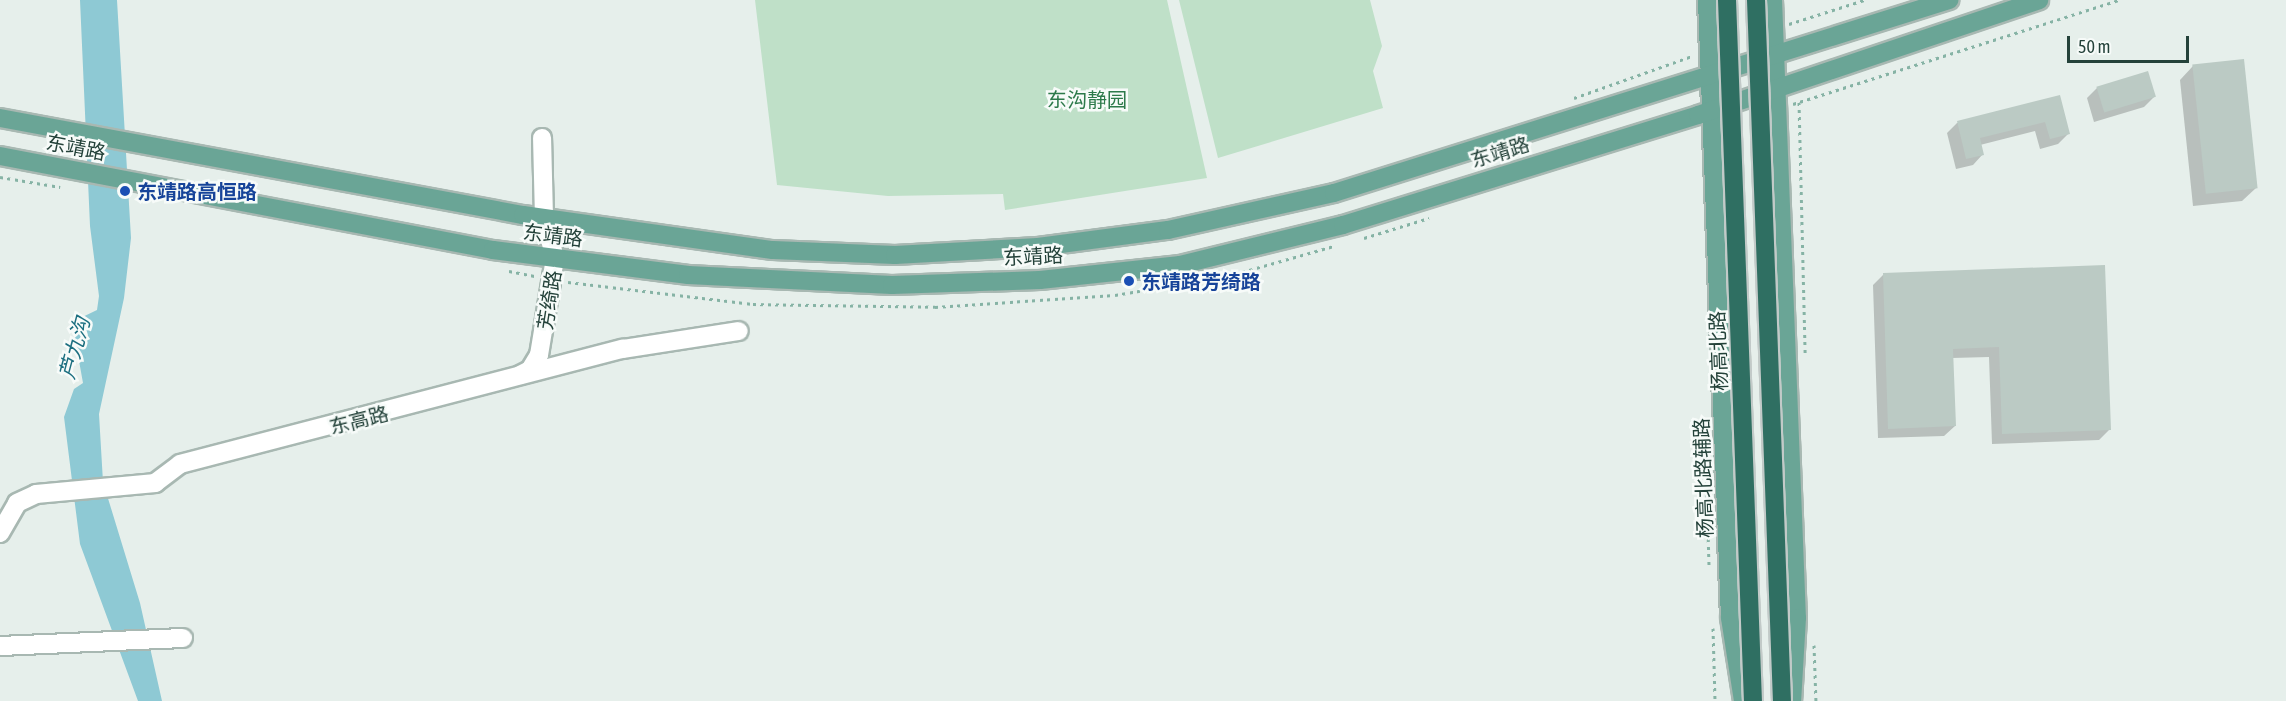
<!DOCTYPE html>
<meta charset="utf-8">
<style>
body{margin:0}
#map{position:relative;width:2286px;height:701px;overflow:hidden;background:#e6efeb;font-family:"Asap Condensed","Noto Sans SC",sans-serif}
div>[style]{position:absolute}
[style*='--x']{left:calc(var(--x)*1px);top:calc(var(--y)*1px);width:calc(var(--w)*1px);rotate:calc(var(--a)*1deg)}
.green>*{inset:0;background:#bfe0c8}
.water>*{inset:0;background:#8ec9d4}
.shadow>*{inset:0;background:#0003}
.building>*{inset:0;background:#bbcac4;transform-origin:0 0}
.path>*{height:3px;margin-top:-1.5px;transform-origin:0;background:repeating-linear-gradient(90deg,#86b3a5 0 3px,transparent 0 7.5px)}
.roads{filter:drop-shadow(2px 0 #a8b8b2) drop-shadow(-2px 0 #a8b8b2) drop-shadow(0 2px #a8b8b2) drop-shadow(0 -2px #a8b8b2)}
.minor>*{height:18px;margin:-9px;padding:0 9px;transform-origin:9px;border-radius:9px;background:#fff}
.major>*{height:18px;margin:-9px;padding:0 9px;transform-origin:9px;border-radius:9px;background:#6aa596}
.bridges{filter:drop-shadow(2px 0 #c2cac8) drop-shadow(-2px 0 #c2cac8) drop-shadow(0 2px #c2cac8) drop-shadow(0 -2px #c2cac8)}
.highway-bridge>*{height:18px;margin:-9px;padding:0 9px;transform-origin:9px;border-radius:9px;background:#2f6f62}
.dots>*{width:16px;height:16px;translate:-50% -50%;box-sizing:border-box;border:3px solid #f7fbf9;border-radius:50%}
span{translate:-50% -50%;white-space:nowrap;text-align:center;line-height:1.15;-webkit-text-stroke:5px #f7fbf9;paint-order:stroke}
.park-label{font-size:20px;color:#2d7a4b}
.street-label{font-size:20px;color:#24423a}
.transit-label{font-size:20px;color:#164399;font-weight:700}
.left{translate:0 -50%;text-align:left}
.water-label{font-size:21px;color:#1c6f80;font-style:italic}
.scale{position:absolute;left:2067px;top:36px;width:122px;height:27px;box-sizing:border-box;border:3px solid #24423a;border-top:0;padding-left:8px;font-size:18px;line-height:21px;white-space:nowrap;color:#24423a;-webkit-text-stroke:4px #f7fbf9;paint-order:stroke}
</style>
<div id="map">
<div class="green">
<div style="clip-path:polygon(755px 0,1167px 0,1207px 178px,1005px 210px,1003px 194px,888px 196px,777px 185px)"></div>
<div style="clip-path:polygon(1179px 0,1370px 0,1382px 46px,1373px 71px,1383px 108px,1218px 158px)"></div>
</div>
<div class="water">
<div style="clip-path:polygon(80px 0,117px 0,131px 238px,124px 298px,99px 414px,103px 482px,140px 603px,162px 701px,138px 701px,80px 544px,64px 417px,74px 389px,83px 383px,72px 322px,97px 310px,99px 296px,90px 226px)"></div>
</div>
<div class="shadow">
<div style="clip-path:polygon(2193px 66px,2256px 188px,2242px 201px,2193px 206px,2180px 80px)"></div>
<div style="clip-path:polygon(2097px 88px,2154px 97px,2144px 107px,2094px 122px,2087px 98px)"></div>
<div style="clip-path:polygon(2059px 97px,2068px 134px,2058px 144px,2040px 149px,2035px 131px,1980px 145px,1983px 154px,1973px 165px,1956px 169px,1947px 133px,1957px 123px)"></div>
<div style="clip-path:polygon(2104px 267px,2109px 430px,2099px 440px,1992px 444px,1989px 357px,1952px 358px,1955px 426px,1944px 436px,1878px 438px,1873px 285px,1883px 275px)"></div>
</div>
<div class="building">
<div style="left:2244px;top:59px;width:130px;height:52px;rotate:84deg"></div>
<div style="left:2148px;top:71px;width:27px;height:54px;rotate:73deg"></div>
<div style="clip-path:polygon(2060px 95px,2070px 134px,2050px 139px,2045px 122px,1980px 138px,1984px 155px,1966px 159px,1957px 121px)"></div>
<div style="clip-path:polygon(2105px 265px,2111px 430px,2002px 434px,1999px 347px,1953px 349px,1956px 426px,1888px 429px,1883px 273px)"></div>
</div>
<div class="path">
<div style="--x:1789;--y:24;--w:79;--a:-17.7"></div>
<div style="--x:1574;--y:98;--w:125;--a:-19.6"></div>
<div style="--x:1799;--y:102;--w:251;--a:88.6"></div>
<div style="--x:1793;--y:104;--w:341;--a:-17.7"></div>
<div style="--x:0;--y:177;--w:61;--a:9.5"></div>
<div style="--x:1364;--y:238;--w:68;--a:-17.1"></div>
<div style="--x:509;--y:271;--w:26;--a:11"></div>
<div style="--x:568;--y:282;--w:186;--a:6.8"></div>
<div style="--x:753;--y:304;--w:182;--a:0.9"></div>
<div style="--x:935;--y:307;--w:180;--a:-3.8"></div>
<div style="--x:1115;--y:295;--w:115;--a:-9.5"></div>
<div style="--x:1228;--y:276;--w:110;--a:-15.8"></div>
<div style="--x:1706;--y:464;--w:101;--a:88.3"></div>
<div style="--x:1713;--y:628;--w:73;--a:88.4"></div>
<div style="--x:1814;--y:645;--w:56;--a:88"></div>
</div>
<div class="roads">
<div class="minor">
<div style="--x:520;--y:375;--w:11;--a:-27"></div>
<div style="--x:530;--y:370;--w:17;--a:-59"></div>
<div style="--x:539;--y:355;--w:98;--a:-80.6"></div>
<div style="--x:555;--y:258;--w:41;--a:-105.4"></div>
<div style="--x:544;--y:218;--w:80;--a:-91.4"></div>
<div style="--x:0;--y:533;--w:34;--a:-60"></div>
<div style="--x:17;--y:503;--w:21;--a:-25"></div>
<div style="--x:36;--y:494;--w:120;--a:-5.3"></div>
<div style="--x:155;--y:483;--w:31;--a:-37"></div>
<div style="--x:180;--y:464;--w:458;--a:-14.6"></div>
<div style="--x:623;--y:349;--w:117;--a:-8.8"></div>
<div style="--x:0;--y:646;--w:183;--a:-2.5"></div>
</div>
<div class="major">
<div style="--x:1707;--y:0;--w:618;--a:87.87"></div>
<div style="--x:1730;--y:618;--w:84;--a:81.1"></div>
<div style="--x:1773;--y:0;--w:618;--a:87.78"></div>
<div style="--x:1797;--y:618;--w:83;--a:93.4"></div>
<div style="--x:0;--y:118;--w:532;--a:10.51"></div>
<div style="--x:523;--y:215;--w:252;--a:8"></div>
<div style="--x:773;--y:250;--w:122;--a:2.3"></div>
<div style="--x:895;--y:255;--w:143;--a:-3.2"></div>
<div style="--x:1038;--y:247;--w:131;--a:-7.5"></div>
<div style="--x:1168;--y:230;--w:170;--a:-12.6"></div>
<div style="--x:1334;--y:193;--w:645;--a:-17.42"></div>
<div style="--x:0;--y:156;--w:502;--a:10.79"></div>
<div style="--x:493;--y:250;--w:197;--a:7.3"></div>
<div style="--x:688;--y:275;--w:204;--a:2.8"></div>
<div style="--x:892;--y:285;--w:148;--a:-1.9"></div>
<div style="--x:1040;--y:280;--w:141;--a:-6.1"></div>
<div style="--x:1180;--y:265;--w:168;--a:-13.8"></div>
<div style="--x:1343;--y:225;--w:372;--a:-17.2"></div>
<div style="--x:1698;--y:115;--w:360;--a:-18.6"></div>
</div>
</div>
<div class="bridges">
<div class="highway-bridge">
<div style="--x:1727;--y:0;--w:701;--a:87.88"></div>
<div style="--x:1756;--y:0;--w:701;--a:87.88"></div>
</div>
</div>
<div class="dots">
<div style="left:125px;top:191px;background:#1a4fb4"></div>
<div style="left:1129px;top:281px;background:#1a4fb4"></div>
</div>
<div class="park-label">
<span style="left:1087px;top:99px">东沟静园</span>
</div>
<div class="street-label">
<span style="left:76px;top:147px;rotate:11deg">东靖路</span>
<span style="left:1500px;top:152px;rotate:-17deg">东靖路</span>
<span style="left:553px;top:235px;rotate:7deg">东靖路</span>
<span style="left:1033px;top:256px;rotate:-3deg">东靖路</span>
<span style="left:549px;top:300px;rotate:-81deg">芳绮路</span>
<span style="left:1718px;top:351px;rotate:-92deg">杨高北路</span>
<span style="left:359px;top:420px;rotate:-14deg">东高路</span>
<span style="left:1703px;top:478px;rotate:-92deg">杨高北路辅路</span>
</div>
<div class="transit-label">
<span class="left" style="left:137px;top:191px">东靖路高恒路</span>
<span class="left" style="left:1141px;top:281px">东靖路芳绮路</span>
</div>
<div class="water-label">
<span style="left:74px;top:348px;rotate:-75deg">芦九沟</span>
</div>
<div class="scale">50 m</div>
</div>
